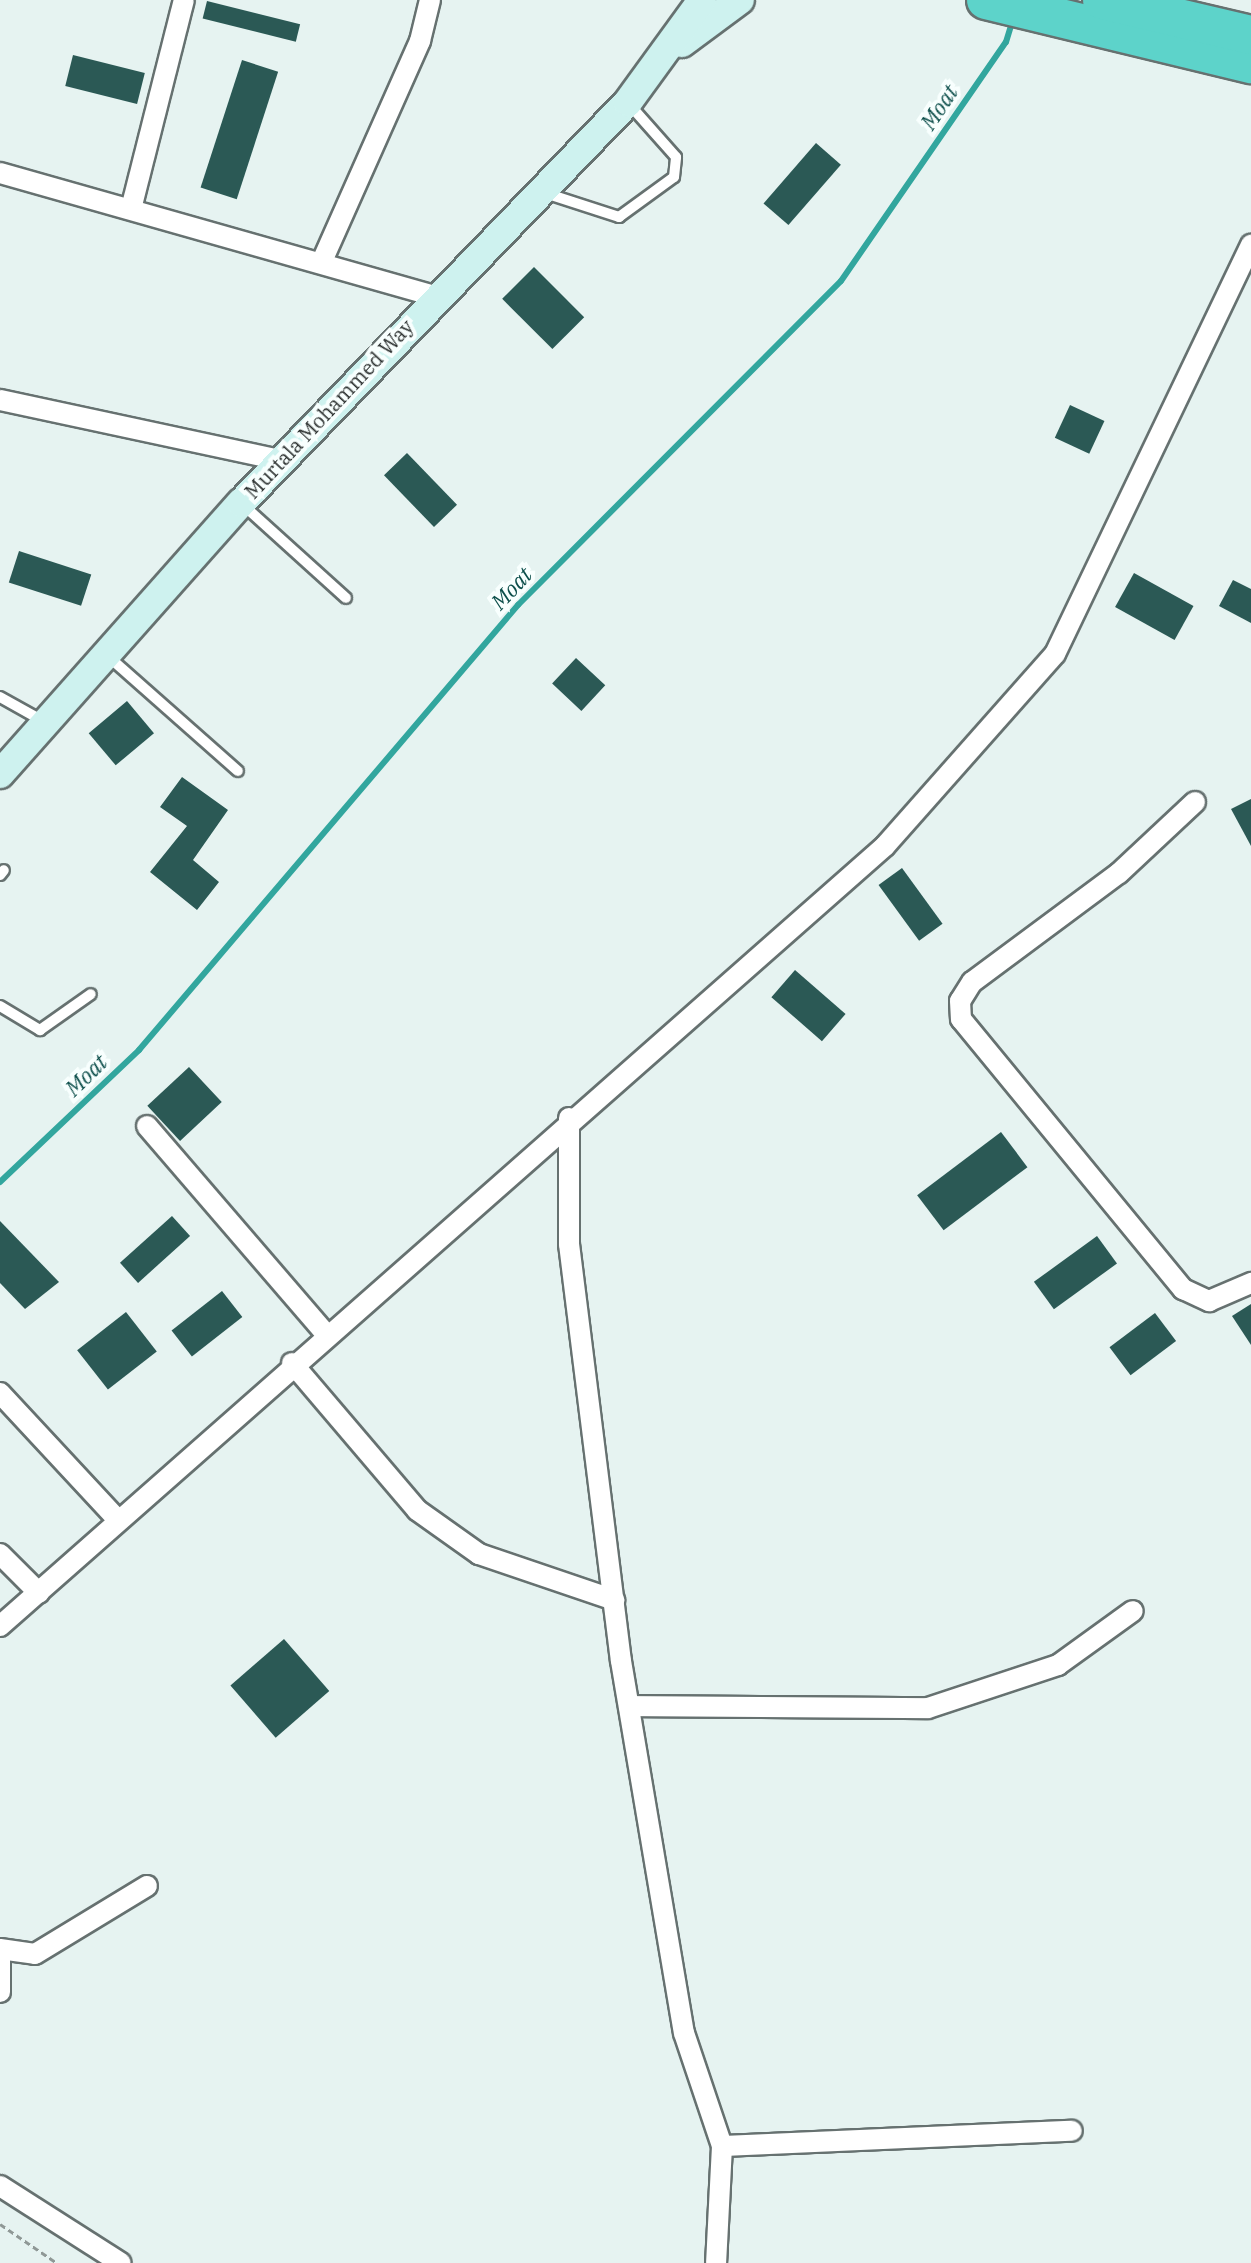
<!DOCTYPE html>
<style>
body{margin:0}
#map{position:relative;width:1251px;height:2263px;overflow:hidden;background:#e6f3f1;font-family:"IBM Plex Serif",serif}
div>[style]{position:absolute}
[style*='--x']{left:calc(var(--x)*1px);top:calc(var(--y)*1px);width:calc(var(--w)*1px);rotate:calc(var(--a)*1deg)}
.stream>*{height:6px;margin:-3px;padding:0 3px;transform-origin:3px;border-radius:3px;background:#32a69e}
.building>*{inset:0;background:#2b5955;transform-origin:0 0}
.path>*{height:3px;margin-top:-1.5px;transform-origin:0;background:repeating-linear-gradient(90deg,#8f9896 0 6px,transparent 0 10px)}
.roads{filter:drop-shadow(2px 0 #667170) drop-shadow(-2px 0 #667170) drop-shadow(0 2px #667170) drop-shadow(0 -2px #667170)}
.lane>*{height:10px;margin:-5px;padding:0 5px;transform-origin:5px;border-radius:5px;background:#fff}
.street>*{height:20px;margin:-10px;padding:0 10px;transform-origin:10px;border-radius:10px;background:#fff}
.secondary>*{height:28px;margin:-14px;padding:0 14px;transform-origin:14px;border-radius:14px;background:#cef2ef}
.highway>*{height:38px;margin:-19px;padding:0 19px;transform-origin:19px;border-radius:19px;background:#5dd3ca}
span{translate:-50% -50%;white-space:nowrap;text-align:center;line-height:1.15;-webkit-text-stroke:8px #f8fffe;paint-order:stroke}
.street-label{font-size:20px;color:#292e2d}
.water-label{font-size:22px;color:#0d4f4b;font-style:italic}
</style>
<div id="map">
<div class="stream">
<div style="--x:0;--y:1182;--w:192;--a:-43.5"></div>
<div style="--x:139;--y:1050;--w:585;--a:-49.58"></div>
<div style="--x:518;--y:605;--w:457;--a:-45.1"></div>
<div style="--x:841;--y:281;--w:290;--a:-55.4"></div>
<div style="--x:1006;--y:42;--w:24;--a:-73"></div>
</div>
<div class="building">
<div style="left:207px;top:1px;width:96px;height:18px;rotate:14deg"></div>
<div style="left:73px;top:55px;width:74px;height:32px;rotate:14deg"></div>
<div style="left:242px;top:60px;width:38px;height:134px;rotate:18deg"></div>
<div style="left:816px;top:143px;width:33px;height:80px;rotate:41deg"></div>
<div style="left:534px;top:267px;width:71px;height:45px;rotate:45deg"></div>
<div style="left:1070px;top:405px;width:38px;height:36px;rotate:25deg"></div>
<div style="left:407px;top:453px;width:72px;height:32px;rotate:46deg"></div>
<div style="left:19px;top:551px;width:76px;height:33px;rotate:18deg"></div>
<div style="left:1134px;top:573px;width:68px;height:39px;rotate:29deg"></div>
<div style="clip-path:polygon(1233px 580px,1251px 589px,1251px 623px,1219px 606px)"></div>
<div style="left:576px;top:658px;width:40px;height:35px;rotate:43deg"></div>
<div style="left:127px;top:701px;width:42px;height:50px;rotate:50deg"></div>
<div style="clip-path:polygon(182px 777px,228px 810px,193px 860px,219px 882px,197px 910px,150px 872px,187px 826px,160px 807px)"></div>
<div style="clip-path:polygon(1251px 799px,1251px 846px,1231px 809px)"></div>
<div style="left:902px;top:868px;width:69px;height:29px;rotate:54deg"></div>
<div style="left:795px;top:970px;width:67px;height:36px;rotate:41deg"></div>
<div style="left:189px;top:1067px;width:48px;height:57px;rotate:47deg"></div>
<div style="left:1001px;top:1132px;width:44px;height:105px;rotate:53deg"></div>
<div style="left:172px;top:1216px;width:27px;height:70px;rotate:48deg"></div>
<div style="clip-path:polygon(0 1221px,59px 1282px,25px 1309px,0 1283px)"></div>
<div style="left:1097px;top:1236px;width:34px;height:78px;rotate:54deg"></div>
<div style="left:222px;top:1291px;width:33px;height:64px;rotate:52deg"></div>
<div style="clip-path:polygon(1251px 1304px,1251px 1345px,1232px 1316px)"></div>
<div style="left:126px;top:1312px;width:50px;height:62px;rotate:52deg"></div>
<div style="left:1155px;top:1313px;width:35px;height:57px;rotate:53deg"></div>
<div style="left:284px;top:1639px;width:69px;height:71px;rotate:49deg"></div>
</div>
<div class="path">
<div style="--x:0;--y:2224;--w:69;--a:34.4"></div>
</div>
<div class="roads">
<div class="lane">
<div style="--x:545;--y:193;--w:78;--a:18"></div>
<div style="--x:619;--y:217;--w:68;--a:-36"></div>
<div style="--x:674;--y:177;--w:20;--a:-84"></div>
<div style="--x:676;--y:157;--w:72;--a:-131.6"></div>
<div style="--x:242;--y:504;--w:140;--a:42.1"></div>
<div style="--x:109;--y:657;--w:172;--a:41.5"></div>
<div style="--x:0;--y:697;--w:49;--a:29.2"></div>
<div style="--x:0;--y:875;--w:6;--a:-51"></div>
<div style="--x:0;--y:1006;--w:47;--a:31"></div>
<div style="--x:40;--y:1030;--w:62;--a:-35.2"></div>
</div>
<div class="street">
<div style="--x:0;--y:173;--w:453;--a:15.8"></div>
<div style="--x:132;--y:205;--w:211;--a:-75.8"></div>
<div style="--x:323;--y:259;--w:239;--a:-66"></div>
<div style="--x:420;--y:41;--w:42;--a:-76.3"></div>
<div style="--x:0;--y:400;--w:287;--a:12.1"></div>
<div style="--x:1195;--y:802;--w:104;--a:136.9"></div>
<div style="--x:1119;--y:873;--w:183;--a:143.4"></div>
<div style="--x:972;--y:982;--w:22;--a:122"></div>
<div style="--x:960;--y:1001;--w:18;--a:87"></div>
<div style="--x:961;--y:1019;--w:350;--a:50.6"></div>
<div style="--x:1183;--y:1289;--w:29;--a:25"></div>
<div style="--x:1209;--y:1301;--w:46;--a:-23.2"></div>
<div style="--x:569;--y:1118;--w:126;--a:90"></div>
<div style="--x:569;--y:1244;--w:420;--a:82.9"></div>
<div style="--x:621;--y:1661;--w:377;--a:80.4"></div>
<div style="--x:684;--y:2033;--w:119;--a:71.4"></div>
<div style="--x:722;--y:2146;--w:117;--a:92.9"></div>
<div style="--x:147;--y:1126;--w:273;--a:49.3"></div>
<div style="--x:292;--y:1363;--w:193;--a:49.6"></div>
<div style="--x:417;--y:1510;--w:76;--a:35.4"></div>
<div style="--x:479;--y:1554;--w:143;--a:18.8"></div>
<div style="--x:0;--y:1393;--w:173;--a:47.1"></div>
<div style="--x:0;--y:1554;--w:55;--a:45"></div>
<div style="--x:0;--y:1626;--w:1180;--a:-41.39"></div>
<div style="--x:885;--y:846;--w:256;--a:-48.5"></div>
<div style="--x:1055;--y:654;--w:454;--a:-64.4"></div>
<div style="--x:629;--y:1706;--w:299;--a:0.4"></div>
<div style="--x:928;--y:1708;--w:137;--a:-18.3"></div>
<div style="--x:1058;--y:1665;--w:92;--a:-35.8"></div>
<div style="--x:0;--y:1949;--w:35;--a:8"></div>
<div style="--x:35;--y:1954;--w:131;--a:-31.3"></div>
<div style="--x:0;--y:1957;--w:35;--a:90"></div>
<div style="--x:722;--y:2146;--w:350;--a:-2.5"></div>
<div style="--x:0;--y:2186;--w:143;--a:32.5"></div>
</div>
<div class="secondary">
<div style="--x:682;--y:43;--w:72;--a:-36.6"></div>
<div style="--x:0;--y:774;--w:363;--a:-48.4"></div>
<div style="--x:241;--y:503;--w:557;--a:-46.02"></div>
<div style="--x:628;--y:102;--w:126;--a:-54"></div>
</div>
<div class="highway">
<div style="--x:986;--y:0;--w:273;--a:13.6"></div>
<div style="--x:1102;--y:0;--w:153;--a:13.2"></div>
</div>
</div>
<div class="street-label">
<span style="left:329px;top:409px;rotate:-47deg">Murtala Mohammed Way</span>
</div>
<div class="water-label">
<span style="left:939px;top:107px;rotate:-56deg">Moat</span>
<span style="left:511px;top:588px;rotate:-47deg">Moat</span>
<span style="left:86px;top:1075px;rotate:-44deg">Moat</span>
</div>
</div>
